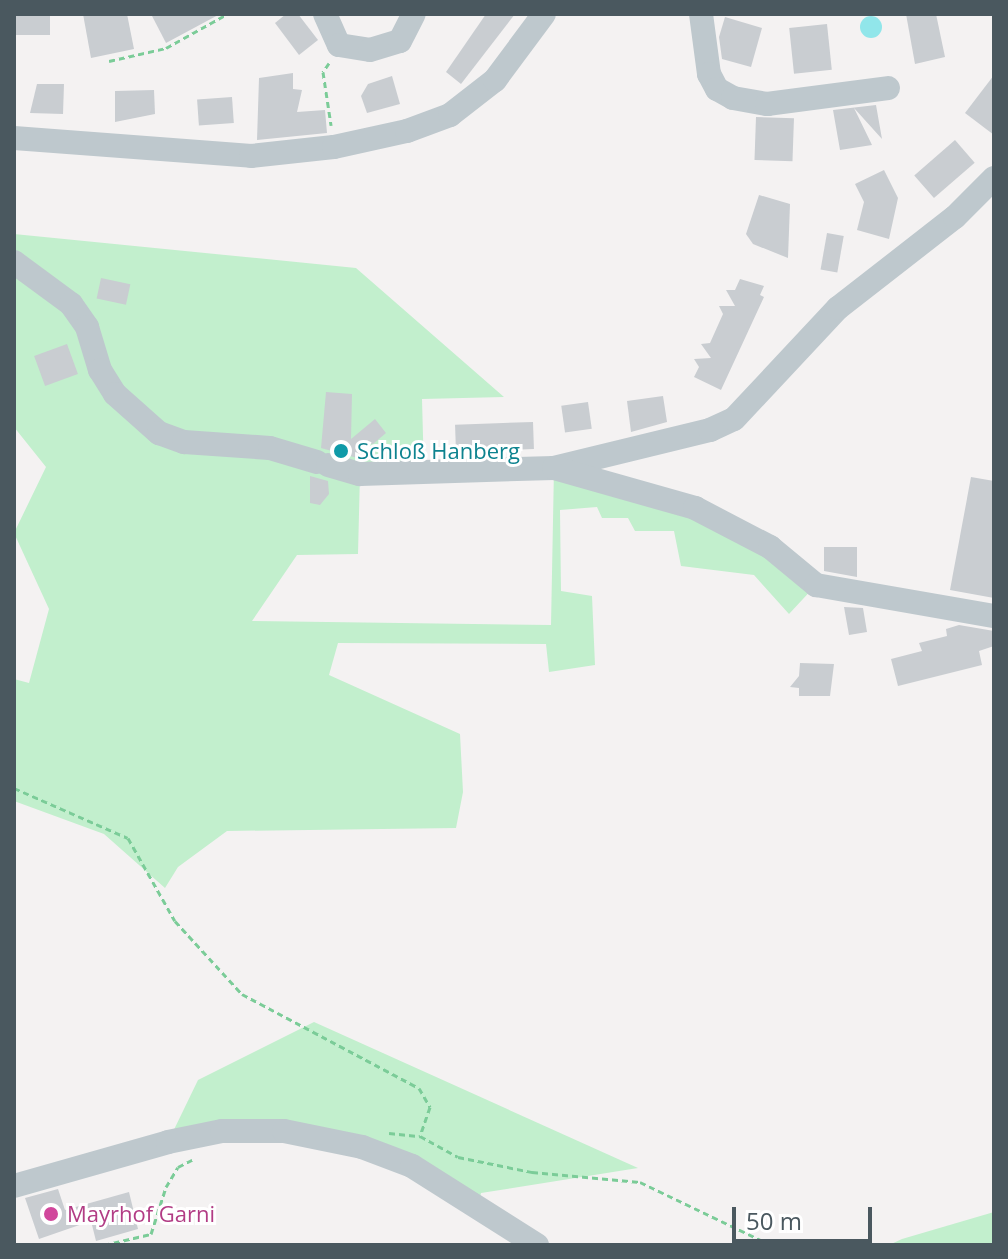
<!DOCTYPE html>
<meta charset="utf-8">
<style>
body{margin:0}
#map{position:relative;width:1008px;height:1259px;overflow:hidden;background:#f4f2f2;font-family:"Open Sans",sans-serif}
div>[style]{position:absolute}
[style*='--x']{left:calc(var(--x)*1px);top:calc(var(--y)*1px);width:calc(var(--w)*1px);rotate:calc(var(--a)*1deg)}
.green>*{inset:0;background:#c2efcd}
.water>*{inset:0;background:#91e6ea}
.round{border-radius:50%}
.building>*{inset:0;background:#c9cdd1;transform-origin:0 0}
.path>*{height:3px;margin-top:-1.5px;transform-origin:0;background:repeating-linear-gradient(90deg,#7bcc98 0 6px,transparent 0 10px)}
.minor>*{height:24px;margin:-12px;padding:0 12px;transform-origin:12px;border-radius:12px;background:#bec8cd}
.dots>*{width:22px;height:22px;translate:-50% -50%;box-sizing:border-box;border:4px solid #fff;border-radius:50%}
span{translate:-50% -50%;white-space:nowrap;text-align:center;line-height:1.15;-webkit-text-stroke:6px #fff;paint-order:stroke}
.culture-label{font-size:22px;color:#0d838f}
.left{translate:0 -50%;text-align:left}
.hotel-label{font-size:22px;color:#b23c85}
.frame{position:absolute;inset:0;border:16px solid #4a585f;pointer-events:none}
.scale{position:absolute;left:732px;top:1207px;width:140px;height:36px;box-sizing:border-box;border:4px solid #4a585f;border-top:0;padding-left:10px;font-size:24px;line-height:28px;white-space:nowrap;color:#4a585f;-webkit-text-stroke:6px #fff;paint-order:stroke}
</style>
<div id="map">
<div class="green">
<div style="clip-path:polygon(14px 234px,356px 268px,504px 397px,422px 399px,424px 473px,360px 474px,358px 554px,297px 555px,252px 621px,551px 625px,554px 468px,653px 493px,816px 585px,789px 614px,754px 575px,681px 566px,674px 531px,635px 531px,628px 518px,602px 518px,597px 507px,560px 510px,561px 591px,592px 596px,595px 665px,549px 672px,546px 644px,338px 643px,329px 675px,460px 734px,463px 792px,456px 828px,227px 831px,178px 867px,165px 888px,104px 834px,14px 801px,14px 679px,29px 683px,49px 609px,14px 533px,46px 467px,14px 427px)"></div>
<div style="clip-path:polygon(314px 1022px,638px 1168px,481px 1193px,478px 1206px,320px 1136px,168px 1142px,198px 1080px)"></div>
<div style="clip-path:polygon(994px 1212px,994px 1245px,889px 1245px,902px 1239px)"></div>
</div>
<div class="water">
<div class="round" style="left:860px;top:16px;width:22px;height:22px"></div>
</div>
<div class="building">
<div style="left:16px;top:14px;width:34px;height:21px"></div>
<div style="clip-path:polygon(83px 14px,127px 14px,134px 49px,91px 58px)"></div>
<div style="clip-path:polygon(151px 14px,220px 14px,166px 43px)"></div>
<div style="clip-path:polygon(286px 14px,298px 14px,318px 40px,299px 55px,275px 23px)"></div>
<div style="clip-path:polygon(486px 14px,515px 14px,461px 84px,446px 72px)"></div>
<div style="clip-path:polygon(906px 14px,936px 14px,945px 57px,915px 64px)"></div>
<div style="clip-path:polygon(725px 17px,762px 28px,751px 67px,722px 59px,719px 37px)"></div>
<div style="left:827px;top:24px;width:46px;height:38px;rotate:84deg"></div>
<div style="clip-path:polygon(293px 73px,293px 89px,302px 90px,297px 112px,325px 110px,327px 133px,257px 140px,259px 78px)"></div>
<div style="clip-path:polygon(994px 75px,994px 135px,965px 113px)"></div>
<div style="clip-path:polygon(392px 76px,400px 104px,367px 113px,361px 96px,368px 84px)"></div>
<div style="clip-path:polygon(37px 84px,64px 84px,63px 114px,30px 113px)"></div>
<div style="clip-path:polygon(154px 90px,155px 114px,115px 122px,115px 91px)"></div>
<div style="left:232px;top:97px;width:26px;height:35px;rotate:86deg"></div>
<div style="clip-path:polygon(876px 105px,882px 139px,854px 108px,872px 145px,840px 150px,833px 110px)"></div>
<div style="left:756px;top:117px;width:38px;height:43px;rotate:2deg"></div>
<div style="left:955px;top:140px;width:30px;height:54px;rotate:49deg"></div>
<div style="clip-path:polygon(884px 170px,898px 198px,889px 239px,857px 230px,864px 202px,855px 184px)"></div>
<div style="clip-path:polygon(759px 195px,790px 204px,788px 258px,753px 244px,746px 234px)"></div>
<div style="left:827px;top:233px;width:17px;height:37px;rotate:10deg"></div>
<div style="left:101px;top:278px;width:30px;height:21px;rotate:12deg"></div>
<div style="clip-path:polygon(740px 279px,764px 286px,760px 295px,764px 297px,721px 390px,694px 377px,699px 367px,694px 359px,711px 358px,701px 344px,710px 343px,723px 314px,719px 306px,735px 306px,726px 290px,735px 290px)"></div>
<div style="left:67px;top:344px;width:32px;height:35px;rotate:70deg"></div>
<div style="clip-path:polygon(326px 392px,352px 394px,351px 439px,375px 419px,386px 433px,373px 444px,363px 442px,361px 459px,321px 448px)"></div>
<div style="clip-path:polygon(663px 396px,667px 422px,631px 432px,627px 401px)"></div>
<div style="left:588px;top:402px;width:27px;height:27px;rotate:82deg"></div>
<div style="left:533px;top:422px;width:27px;height:78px;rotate:88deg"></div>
<div style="clip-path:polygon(310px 476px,328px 481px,329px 494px,320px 505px,310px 503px)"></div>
<div style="clip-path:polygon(971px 477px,994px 481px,994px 598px,950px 590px)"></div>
<div style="clip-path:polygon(824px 547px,857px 547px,857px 577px,824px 571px)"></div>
<div style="clip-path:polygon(844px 607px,863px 608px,867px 632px,849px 635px)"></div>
<div style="clip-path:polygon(959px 625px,994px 631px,994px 646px,979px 651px,982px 665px,898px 686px,891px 659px,922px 651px,919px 643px,947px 636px,946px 629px)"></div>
<div style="clip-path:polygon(800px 663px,834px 664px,830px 696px,799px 696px,799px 688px,790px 687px,799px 676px)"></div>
<div style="clip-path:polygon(58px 1189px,65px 1210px,129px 1192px,138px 1229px,96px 1241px,91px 1221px,39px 1239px,25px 1198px)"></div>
</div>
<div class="path">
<div style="--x:109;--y:61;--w:58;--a:-12.8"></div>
<div style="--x:166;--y:48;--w:70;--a:-29.1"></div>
<div style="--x:329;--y:63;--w:11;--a:124"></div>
<div style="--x:323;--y:72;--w:54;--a:81.4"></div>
<div style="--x:14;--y:788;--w:124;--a:23.7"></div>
<div style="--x:128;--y:838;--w:95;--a:60.5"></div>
<div style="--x:175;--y:921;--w:99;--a:47.5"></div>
<div style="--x:242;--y:994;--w:200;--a:28"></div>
<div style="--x:419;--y:1088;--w:22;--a:60"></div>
<div style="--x:430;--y:1107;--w:31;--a:109"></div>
<div style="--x:389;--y:1133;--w:31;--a:6"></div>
<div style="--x:420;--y:1136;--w:43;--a:28.9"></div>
<div style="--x:458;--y:1157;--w:76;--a:11.5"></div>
<div style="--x:532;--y:1172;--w:108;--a:5.3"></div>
<div style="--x:640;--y:1182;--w:145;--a:25.7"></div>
<div style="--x:104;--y:1245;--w:48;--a:-13.2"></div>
<div style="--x:151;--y:1234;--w:49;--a:-72.3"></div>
<div style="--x:166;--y:1187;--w:23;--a:-59"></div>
<div style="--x:178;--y:1167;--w:16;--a:-27"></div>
</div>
<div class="minor">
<div style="--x:325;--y:14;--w:34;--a:66"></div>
<div style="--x:339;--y:45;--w:31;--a:9"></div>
<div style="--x:370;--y:50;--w:31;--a:-17"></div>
<div style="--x:400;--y:41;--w:30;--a:-63"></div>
<div style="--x:701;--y:14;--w:61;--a:82.4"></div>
<div style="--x:709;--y:74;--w:17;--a:62"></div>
<div style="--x:717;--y:89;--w:18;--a:29"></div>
<div style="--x:733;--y:98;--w:35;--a:10"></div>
<div style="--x:767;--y:104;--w:122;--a:-7.5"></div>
<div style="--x:14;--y:138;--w:238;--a:4.3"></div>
<div style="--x:251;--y:156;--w:83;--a:-6.2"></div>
<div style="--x:334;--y:147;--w:75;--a:-12.4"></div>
<div style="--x:407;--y:131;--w:46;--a:-20.4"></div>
<div style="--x:450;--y:115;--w:57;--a:-37.9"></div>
<div style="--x:495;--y:80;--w:82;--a:-53.4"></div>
<div style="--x:14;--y:262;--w:71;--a:36.4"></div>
<div style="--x:71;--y:304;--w:28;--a:55"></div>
<div style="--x:87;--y:327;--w:45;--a:73.2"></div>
<div style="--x:100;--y:370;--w:28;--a:58"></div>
<div style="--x:115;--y:394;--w:59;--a:41.6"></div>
<div style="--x:159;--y:433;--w:27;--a:20"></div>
<div style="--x:184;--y:442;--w:86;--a:4"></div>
<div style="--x:270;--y:448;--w:49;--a:16.6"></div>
<div style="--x:328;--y:465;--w:33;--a:16"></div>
<div style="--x:360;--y:474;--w:194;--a:-1.8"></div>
<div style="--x:554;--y:468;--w:161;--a:-13.7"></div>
<div style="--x:710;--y:430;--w:26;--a:-25"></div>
<div style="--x:734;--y:419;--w:152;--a:-46.9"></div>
<div style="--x:838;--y:308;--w:148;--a:-37.9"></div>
<div style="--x:955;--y:217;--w:55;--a:-45"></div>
<div style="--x:554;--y:468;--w:147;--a:15.8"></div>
<div style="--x:695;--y:508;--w:85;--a:27.5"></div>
<div style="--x:770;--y:547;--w:60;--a:39.6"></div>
<div style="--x:816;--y:585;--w:181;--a:9.9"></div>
<div style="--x:14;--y:1186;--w:160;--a:-15.9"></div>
<div style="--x:168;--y:1142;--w:55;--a:-11.5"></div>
<div style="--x:222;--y:1131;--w:62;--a:0"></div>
<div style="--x:284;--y:1131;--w:80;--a:11.6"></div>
<div style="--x:362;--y:1147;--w:53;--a:20.8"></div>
<div style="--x:412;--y:1166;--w:148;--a:32.3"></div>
</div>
<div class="dots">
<div style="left:341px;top:451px;background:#0f9aa8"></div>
<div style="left:51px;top:1214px;background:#d1479c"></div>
</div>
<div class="culture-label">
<span class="left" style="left:357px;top:451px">Schloß Hanberg</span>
</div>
<div class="hotel-label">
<span class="left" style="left:67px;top:1214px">Mayrhof Garni</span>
</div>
<div class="frame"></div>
<div class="scale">50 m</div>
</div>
